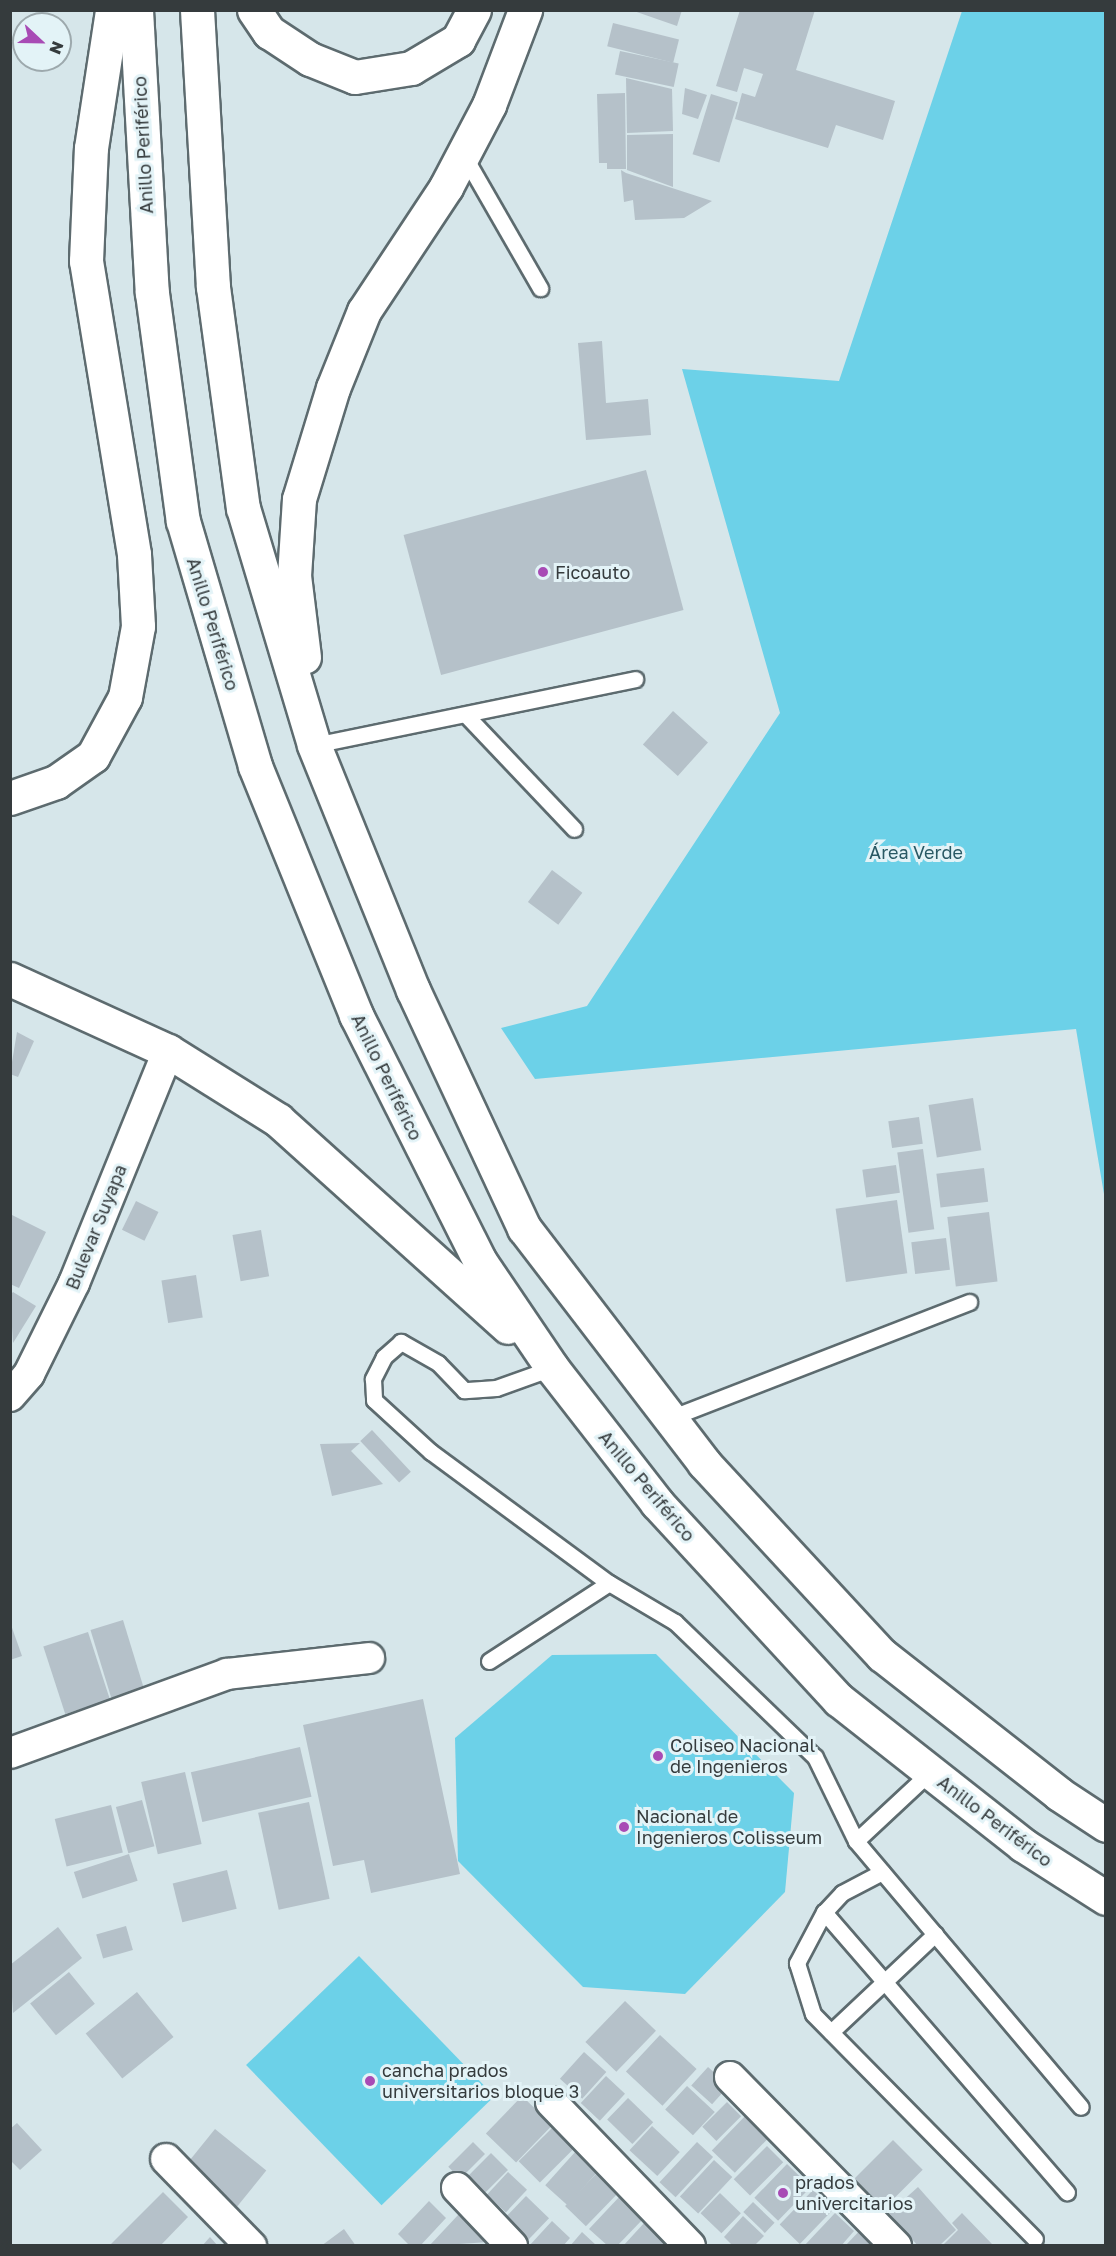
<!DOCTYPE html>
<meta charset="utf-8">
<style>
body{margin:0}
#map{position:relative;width:1116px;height:2256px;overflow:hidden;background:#d6e6ea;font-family:"Golos Text",sans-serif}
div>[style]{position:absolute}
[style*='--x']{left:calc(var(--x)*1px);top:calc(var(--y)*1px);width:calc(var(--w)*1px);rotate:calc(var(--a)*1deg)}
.green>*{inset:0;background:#6cd1e8;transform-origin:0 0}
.building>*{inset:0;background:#b5c1c9;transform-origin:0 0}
.roads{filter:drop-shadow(2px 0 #5d6b6f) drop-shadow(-2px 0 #5d6b6f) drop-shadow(0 2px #5d6b6f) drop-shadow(0 -2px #5d6b6f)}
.service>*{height:15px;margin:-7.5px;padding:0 7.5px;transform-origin:7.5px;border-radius:7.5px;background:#fff}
.minor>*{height:30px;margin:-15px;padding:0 15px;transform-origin:15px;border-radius:15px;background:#fff}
.trunk>*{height:33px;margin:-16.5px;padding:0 16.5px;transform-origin:16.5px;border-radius:16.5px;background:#fff}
.dots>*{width:16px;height:16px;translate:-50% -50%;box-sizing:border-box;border:3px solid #e3f3f7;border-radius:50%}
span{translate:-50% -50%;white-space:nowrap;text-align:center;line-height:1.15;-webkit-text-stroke:6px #e3f3f7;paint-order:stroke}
.street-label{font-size:18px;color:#353b3d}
.poi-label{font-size:18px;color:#353b3d}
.left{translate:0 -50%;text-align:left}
.park-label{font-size:18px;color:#295964}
.frame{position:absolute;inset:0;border:12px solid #353b3d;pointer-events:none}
.north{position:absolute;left:12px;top:12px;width:60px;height:60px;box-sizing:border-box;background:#e3f3f7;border:2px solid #9da9ad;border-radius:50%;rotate:112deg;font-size:16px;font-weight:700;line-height:24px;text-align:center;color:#353b3d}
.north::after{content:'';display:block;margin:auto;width:21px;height:27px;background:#a84bb5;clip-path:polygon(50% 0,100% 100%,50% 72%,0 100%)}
</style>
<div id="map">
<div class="green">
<div style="clip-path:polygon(962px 11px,1105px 11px,1105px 1200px,1076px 1029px,535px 1079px,501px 1028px,587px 1006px,780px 713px,682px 369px,839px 381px)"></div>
<div style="clip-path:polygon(656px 1654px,794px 1793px,785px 1892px,685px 1994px,583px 1987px,458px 1861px,455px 1738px,552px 1655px)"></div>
<div style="left:359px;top:1956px;width:195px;height:157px;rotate:46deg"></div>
</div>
<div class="building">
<div style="clip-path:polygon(631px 10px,682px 10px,677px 26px)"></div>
<div style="clip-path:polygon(740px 10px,815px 10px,796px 70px,895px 101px,883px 140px,836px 125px,828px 148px,735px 119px,742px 93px,755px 97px,763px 74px,744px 68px,737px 92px,716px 86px)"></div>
<div style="left:613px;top:23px;width:68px;height:24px;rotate:14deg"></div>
<div style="left:620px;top:51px;width:60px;height:24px;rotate:12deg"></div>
<div style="clip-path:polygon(626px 78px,672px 89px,673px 131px,627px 133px)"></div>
<div style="clip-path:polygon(685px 88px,707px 95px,698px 119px,682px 114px)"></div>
<div style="clip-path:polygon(625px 93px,626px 169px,607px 169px,607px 163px,599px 163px,597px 94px)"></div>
<div style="left:711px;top:94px;width:28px;height:63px;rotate:17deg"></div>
<div style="clip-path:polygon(673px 134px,673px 187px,627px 170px,627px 135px)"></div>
<div style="clip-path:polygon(621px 170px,626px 173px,712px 201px,684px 218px,635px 220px,633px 200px,624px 202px)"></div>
<div style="clip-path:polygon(602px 341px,606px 403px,648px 399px,651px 435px,586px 440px,578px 343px)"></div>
<div style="left:646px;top:470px;width:145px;height:251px;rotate:75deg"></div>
<div style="left:673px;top:711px;width:47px;height:45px;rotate:42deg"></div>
<div style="left:552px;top:870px;width:38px;height:40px;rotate:37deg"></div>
<div style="clip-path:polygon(17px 1032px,34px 1041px,18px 1077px,10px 1074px)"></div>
<div style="left:973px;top:1098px;width:53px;height:45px;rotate:81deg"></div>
<div style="left:919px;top:1117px;width:27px;height:31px;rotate:82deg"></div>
<div style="left:923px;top:1149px;width:81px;height:26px;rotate:82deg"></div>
<div style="left:896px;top:1165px;width:28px;height:34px;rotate:82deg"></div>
<div style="left:984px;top:1168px;width:34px;height:48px;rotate:83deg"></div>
<div style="left:897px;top:1200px;width:74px;height:62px;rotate:82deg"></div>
<div style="left:136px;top:1201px;width:25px;height:32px;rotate:26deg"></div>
<div style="left:989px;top:1212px;width:70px;height:42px;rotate:83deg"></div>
<div style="clip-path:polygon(10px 1214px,46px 1232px,19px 1288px,10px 1284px)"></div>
<div style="left:261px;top:1230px;width:47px;height:29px;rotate:80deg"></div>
<div style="left:946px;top:1238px;width:32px;height:35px;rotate:83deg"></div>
<div style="left:196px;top:1275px;width:43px;height:35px;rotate:81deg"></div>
<div style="clip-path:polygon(13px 1292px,36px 1306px,13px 1343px,10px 1295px)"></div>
<div style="left:372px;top:1430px;width:57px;height:16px;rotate:47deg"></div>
<div style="clip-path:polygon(360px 1443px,351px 1451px,383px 1484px,332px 1496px,320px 1444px)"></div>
<div style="left:123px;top:1620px;width:71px;height:34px;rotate:73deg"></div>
<div style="clip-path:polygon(10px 1622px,22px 1656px,10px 1660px)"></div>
<div style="left:88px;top:1632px;width:71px;height:47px;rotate:72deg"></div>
<div style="clip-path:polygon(423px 1699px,460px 1874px,371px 1893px,364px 1860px,333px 1866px,303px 1725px)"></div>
<div style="left:300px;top:1747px;width:51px;height:112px;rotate:77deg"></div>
<div style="left:185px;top:1772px;width:74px;height:45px;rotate:77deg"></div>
<div style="left:142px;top:1800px;width:48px;height:27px;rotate:75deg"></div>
<div style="left:309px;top:1802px;width:99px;height:52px;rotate:78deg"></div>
<div style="left:111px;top:1805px;width:49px;height:58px;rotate:76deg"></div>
<div style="left:129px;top:1854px;width:28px;height:58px;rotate:72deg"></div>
<div style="left:227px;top:1870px;width:40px;height:56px;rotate:76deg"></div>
<div style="left:126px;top:1926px;width:25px;height:31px;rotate:74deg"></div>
<div style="clip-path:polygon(58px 1927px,82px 1958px,13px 2013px,10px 1965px)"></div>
<div style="left:69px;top:1972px;width:41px;height:50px;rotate:51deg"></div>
<div style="left:137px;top:1992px;width:58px;height:66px;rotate:51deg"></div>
<div style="left:625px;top:2001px;width:43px;height:57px;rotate:44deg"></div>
<div style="left:660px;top:2035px;width:50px;height:50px;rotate:43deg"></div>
<div style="left:584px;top:2052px;width:30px;height:36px;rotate:42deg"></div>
<div style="left:708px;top:2067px;width:28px;height:25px;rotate:42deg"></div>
<div style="left:606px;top:2076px;width:26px;height:37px;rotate:43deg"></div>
<div style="left:687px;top:2086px;width:38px;height:32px;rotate:43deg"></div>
<div style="left:522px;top:2096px;width:42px;height:52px;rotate:44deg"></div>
<div style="left:628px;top:2098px;width:35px;height:30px;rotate:44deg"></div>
<div style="left:727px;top:2102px;width:20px;height:35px;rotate:45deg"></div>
<div style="left:750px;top:2111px;width:32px;height:55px;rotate:44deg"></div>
<div style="clip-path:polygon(17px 2123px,42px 2150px,20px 2170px,10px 2160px,10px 2129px)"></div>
<div style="left:554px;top:2126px;width:30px;height:50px;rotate:45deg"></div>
<div style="left:652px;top:2126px;width:38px;height:33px;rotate:43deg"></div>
<div style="left:215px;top:2129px;width:66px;height:52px;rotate:39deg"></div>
<div style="left:893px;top:2140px;width:42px;height:58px;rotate:45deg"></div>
<div style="left:473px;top:2142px;width:17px;height:35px;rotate:45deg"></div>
<div style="left:697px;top:2142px;width:22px;height:55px;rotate:43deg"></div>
<div style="left:767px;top:2146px;width:23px;height:47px;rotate:45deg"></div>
<div style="left:576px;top:2151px;width:30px;height:46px;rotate:42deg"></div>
<div style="left:491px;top:2153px;width:24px;height:32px;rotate:45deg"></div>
<div style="left:714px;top:2160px;width:25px;height:50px;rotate:43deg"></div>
<div style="left:787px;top:2164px;width:33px;height:47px;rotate:44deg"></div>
<div style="left:508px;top:2172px;width:26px;height:31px;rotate:43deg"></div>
<div style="left:597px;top:2173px;width:29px;height:46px;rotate:44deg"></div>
<div style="clip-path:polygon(918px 2187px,956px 2230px,939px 2246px,918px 2246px,889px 2213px)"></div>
<div style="left:813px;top:2190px;width:28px;height:48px;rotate:44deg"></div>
<div style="clip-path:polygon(163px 2192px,188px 2217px,160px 2246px,109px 2246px)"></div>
<div style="left:720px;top:2193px;width:29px;height:28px;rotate:44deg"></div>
<div style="clip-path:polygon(621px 2195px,645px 2217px,617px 2246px,608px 2246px,589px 2229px)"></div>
<div style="left:526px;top:2196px;width:32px;height:35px;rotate:44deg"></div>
<div style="clip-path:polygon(429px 2201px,446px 2218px,420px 2246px,410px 2246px,398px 2234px)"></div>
<div style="left:753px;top:2202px;width:30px;height:14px;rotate:44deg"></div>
<div style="clip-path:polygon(835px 2213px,854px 2231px,841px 2246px,804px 2246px)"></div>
<div style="clip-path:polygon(962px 2213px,992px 2244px,990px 2246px,942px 2246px,958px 2230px,952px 2223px)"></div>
<div style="clip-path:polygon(459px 2214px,489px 2242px,429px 2246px)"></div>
<div style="clip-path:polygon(743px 2216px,764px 2236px,754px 2246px,733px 2246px,724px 2237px)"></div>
<div style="clip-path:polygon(552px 2221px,570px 2238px,563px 2246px,529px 2246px)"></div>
<div style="clip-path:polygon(645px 2222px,666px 2242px,663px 2246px,623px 2246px)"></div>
<div style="clip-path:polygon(865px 2225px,886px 2246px,845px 2246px)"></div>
<div style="clip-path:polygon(344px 2229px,356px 2246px,321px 2246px)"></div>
<div style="clip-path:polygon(582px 2232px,597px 2246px,570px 2246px)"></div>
<div style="clip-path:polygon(210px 2237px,218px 2246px,202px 2246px)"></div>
</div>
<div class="roads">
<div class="service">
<div style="--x:463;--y:154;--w:155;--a:60.1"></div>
<div style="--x:466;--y:715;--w:157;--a:46.5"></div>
<div style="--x:314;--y:745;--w:328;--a:-11.6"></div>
<div style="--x:552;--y:1368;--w:59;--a:160.3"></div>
<div style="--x:496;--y:1388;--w:32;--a:176"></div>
<div style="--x:464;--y:1390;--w:37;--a:-134"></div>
<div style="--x:438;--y:1363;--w:43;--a:-150.4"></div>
<div style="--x:401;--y:1342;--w:23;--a:139"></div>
<div style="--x:384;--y:1357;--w:25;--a:117"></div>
<div style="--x:373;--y:1379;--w:21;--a:87"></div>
<div style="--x:374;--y:1400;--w:77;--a:42.4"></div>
<div style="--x:431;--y:1452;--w:221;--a:36.4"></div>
<div style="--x:609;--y:1583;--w:77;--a:30.6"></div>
<div style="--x:675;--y:1622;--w:194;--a:44"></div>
<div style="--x:815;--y:1757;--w:93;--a:64"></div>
<div style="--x:856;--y:1841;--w:348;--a:49.8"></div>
<div style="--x:670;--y:1418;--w:321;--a:-21.2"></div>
<div style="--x:489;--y:1661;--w:143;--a:-33"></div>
<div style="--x:856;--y:1841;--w:101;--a:-43"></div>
<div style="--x:882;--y:1872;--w:45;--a:152.3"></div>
<div style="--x:842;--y:1893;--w:26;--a:133"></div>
<div style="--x:824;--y:1912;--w:58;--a:117.9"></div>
<div style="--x:797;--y:1963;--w:53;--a:72.6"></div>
<div style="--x:813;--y:2014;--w:316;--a:45.4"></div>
<div style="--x:824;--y:1912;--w:371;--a:49.1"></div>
<div style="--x:831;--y:2032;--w:143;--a:-43.3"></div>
</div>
<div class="minor">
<div style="--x:10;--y:1396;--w:29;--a:-49"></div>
<div style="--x:29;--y:1374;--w:102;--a:-63.7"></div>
<div style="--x:74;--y:1283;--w:250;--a:-67.9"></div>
<div style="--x:10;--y:1753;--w:231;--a:-20"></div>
<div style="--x:227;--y:1674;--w:143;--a:-6.4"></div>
<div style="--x:730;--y:2077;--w:237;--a:45.5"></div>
<div style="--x:551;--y:2102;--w:200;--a:46"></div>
<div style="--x:166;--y:2159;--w:122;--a:45.7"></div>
<div style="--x:457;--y:2188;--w:80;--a:46.5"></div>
</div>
<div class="trunk">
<div style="--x:136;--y:10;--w:283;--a:86.8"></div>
<div style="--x:152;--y:293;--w:230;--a:82.3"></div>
<div style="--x:183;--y:521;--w:255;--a:73.6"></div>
<div style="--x:255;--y:766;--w:269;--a:67.9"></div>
<div style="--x:356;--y:1015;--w:274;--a:63.3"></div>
<div style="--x:479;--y:1260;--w:130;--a:55.9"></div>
<div style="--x:552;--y:1368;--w:171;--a:52.1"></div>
<div style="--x:657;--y:1503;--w:268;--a:47.3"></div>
<div style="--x:839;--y:1700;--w:234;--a:38.2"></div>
<div style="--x:1023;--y:1845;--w:98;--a:32.6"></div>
<div style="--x:197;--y:10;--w:277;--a:86.7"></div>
<div style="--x:213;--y:287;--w:223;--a:82.3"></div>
<div style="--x:243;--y:508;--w:247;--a:73.3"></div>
<div style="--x:314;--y:745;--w:264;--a:68"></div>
<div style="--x:413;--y:990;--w:263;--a:65"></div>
<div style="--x:524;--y:1228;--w:296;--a:52.5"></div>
<div style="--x:704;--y:1463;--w:262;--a:47.2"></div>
<div style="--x:882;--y:1655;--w:225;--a:38.1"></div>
<div style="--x:1059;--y:1794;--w:56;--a:33.4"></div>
<div style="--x:254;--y:10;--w:27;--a:56"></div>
<div style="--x:269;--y:32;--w:49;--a:33.4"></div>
<div style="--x:310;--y:59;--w:48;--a:21.8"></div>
<div style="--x:355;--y:77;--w:57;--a:-9.1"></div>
<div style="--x:411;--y:68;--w:55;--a:-30.8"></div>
<div style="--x:458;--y:40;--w:34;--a:-62"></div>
<div style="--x:304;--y:657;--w:82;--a:-97"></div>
<div style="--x:294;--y:576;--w:77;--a:-86.3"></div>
<div style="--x:299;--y:499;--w:116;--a:-73"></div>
<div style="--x:333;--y:388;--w:83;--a:-68.1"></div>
<div style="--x:364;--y:311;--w:149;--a:-56.5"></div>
<div style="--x:446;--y:187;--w:93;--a:-62.3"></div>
<div style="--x:489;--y:105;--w:102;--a:-69.2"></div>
<div style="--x:10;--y:798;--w:49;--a:-19.2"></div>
<div style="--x:56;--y:782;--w:45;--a:-35.1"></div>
<div style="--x:93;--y:756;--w:67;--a:-61.5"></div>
<div style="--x:125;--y:697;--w:72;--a:-79.6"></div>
<div style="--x:138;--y:626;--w:72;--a:-93.2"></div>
<div style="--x:134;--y:554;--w:297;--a:-99.3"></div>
<div style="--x:86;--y:261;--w:113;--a:-87.5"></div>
<div style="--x:91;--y:148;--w:140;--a:-81.3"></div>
<div style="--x:10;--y:979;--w:174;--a:24.5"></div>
<div style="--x:168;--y:1051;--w:130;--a:32.1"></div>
<div style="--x:278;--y:1120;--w:309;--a:42"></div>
</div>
</div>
<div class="dots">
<div style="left:543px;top:572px;background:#a84bb5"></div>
<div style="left:658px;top:1756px;background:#a84bb5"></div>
<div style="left:624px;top:1827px;background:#a84bb5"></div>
<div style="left:370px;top:2081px;background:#a84bb5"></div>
<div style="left:783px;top:2193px;background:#a84bb5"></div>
</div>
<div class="street-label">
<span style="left:143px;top:145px;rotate:-93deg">Anillo Periférico</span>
<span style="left:213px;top:624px;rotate:73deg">Anillo Periférico</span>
<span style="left:387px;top:1077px;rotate:64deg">Anillo Periférico</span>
<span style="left:96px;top:1227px;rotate:-68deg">Bulevar Suyapa</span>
<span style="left:647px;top:1486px;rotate:50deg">Anillo Periférico</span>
<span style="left:995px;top:1821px;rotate:37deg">Anillo Periférico</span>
</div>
<div class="poi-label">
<span class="left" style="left:555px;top:572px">Ficoauto</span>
<span class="left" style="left:670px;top:1756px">Coliseo Nacional<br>de Ingenieros</span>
<span class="left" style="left:636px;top:1827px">Nacional de<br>Ingenieros Colisseum</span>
<span class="left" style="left:382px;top:2081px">cancha prados<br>universitarios bloque 3</span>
<span class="left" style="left:795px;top:2193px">prados<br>univercitarios</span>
</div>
<div class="park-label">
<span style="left:916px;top:852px">Área Verde</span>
</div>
<div class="frame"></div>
<div class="north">N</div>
</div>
